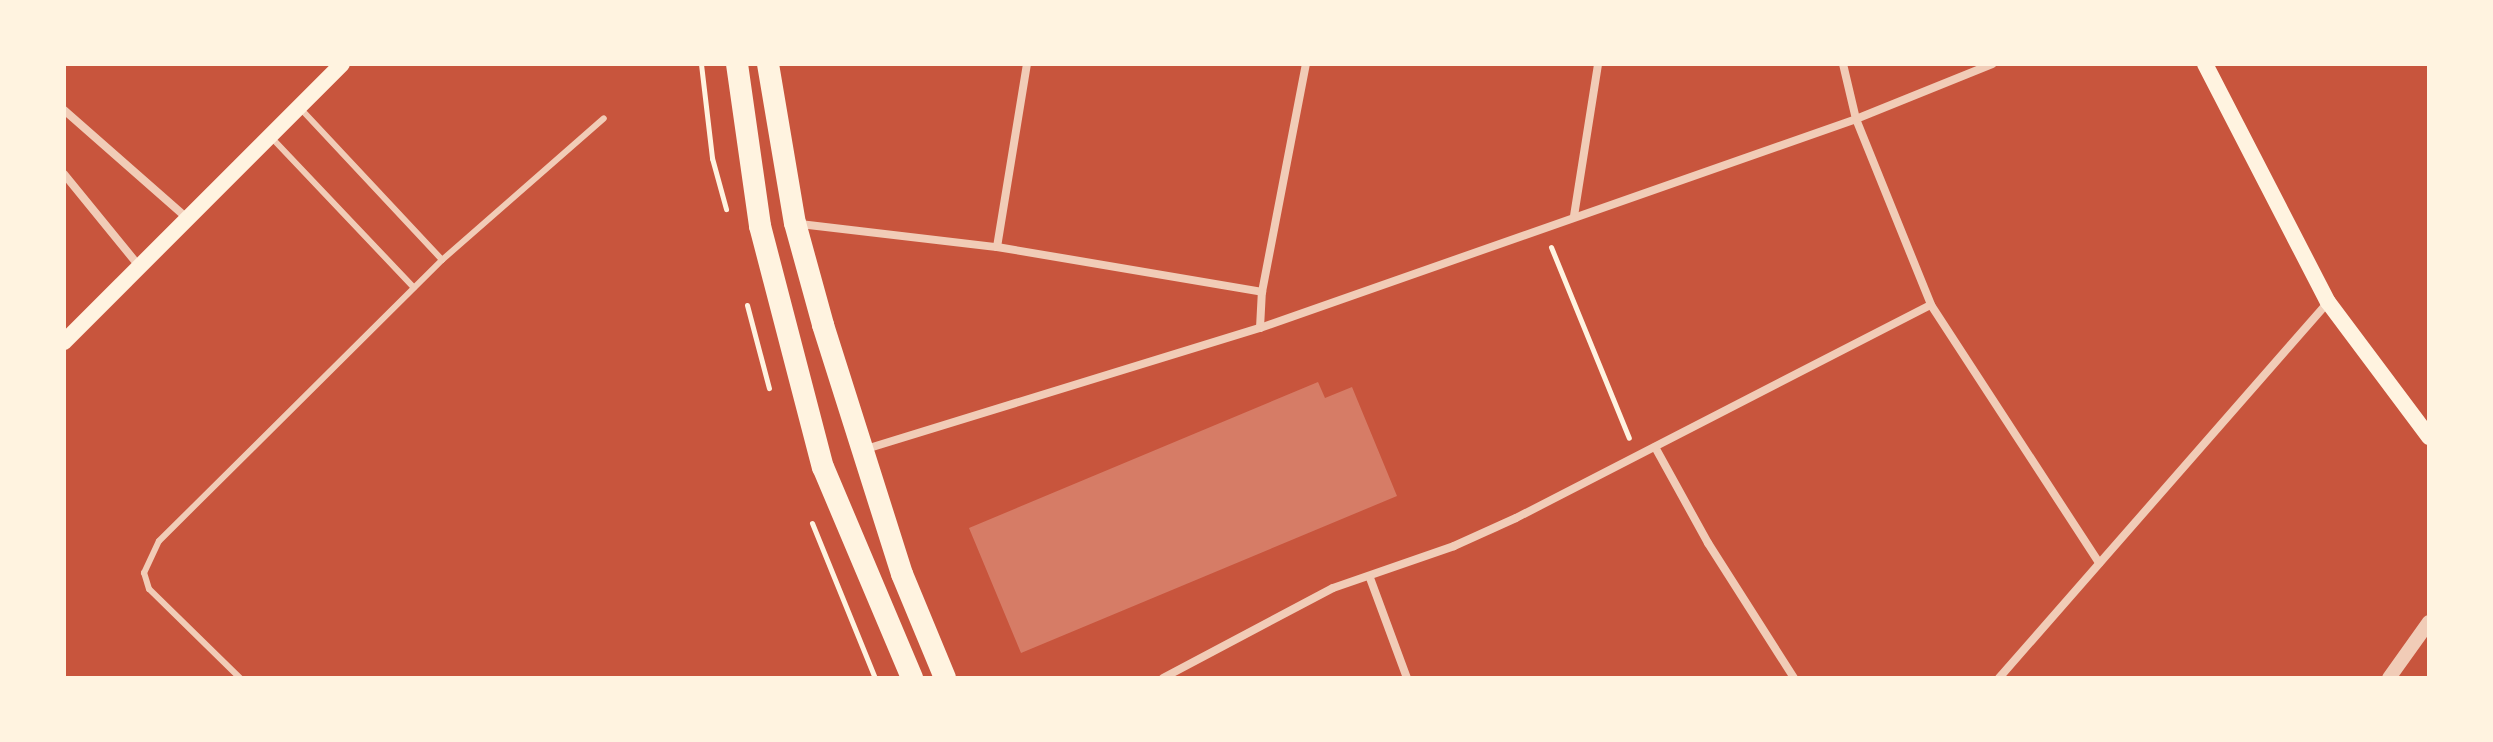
<!DOCTYPE html>
<style>
body{margin:0}
#map{position:relative;width:2493px;height:742px;overflow:hidden;background:#c8553d;font-family:Figtree,sans-serif}
div>[style]{position:absolute}
[style*='--x']{left:calc(var(--x)*1px);top:calc(var(--y)*1px);width:calc(var(--w)*1px);rotate:calc(var(--a)*1deg)}
.building>*{inset:0;background:#d67c66}
.path>*{height:5px;margin:-2.5px;padding:0 2.5px;transform-origin:2.5px;border-radius:2.5px;background:#fff3e0}
.service>*{height:6px;margin:-3px;padding:0 3px;transform-origin:3px;border-radius:3px;background:#f1ccb7}
.minor>*{height:8px;margin:-4px;padding:0 4px;transform-origin:4px;border-radius:4px;background:#f1ccb7}
.tertiary>*{height:14px;margin:-7px;padding:0 7px;transform-origin:7px;border-radius:7px;background:#f1ccb7}
.secondary>*{height:16px;margin:-8px;padding:0 8px;transform-origin:8px;border-radius:8px;background:#fff3e0}
.trunk>*{height:22px;margin:-11px;padding:0 11px;transform-origin:11px;border-radius:11px;background:#fff3e0}
span{translate:-50% -50%;white-space:nowrap;text-align:center;line-height:1.15;-webkit-text-stroke:6px #fff3e0;paint-order:stroke}
.frame{position:absolute;inset:0;border:66px solid #fff3e0;pointer-events:none}
</style>
<div id="map">
<div class="building">
<div style="clip-path:polygon(1318px 382px,1325px 398px,1352px 387px,1397px 496px,1021px 653px,969px 528px)"></div>
</div>
<div class="path">
<div style="--x:701;--y:64;--w:95;--a:83.3"></div>
<div style="--x:712;--y:158;--w:53;--a:74.6"></div>
<div style="--x:1551;--y:247;--w:206;--a:67.8"></div>
<div style="--x:747;--y:305;--w:86;--a:75.2"></div>
<div style="--x:812;--y:523;--w:167;--a:67.9"></div>
</div>
<div class="service">
<div style="--x:300;--y:108;--w:208;--a:46.9"></div>
<div style="--x:270;--y:136;--w:209;--a:46.5"></div>
<div style="--x:240;--y:678;--w:127;--a:-135.6"></div>
<div style="--x:149;--y:589;--w:17;--a:-107"></div>
<div style="--x:144;--y:573;--w:35;--a:-65"></div>
<div style="--x:159;--y:541;--w:399;--a:-44.8"></div>
<div style="--x:442;--y:260;--w:215;--a:-41.2"></div>
</div>
<div class="minor">
<div style="--x:1843;--y:64;--w:57;--a:76.7"></div>
<div style="--x:1856;--y:119;--w:201;--a:68"></div>
<div style="--x:1931;--y:305;--w:308;--a:56.9"></div>
<div style="--x:64;--y:110;--w:164;--a:41.3"></div>
<div style="--x:64;--y:174;--w:119;--a:50.8"></div>
<div style="--x:1574;--y:216;--w:154;--a:-81"></div>
<div style="--x:800;--y:224;--w:198;--a:6.7"></div>
<div style="--x:997;--y:247;--w:269;--a:9.6"></div>
<div style="--x:997;--y:247;--w:185;--a:-80.7"></div>
<div style="--x:1260;--y:328;--w:36;--a:-87"></div>
<div style="--x:1262;--y:292;--w:232;--a:-79.1"></div>
<div style="--x:1655;--y:447;--w:110;--a:61.1"></div>
<div style="--x:1708;--y:543;--w:160;--a:57.5"></div>
<div style="--x:866;--y:449;--w:412;--a:-17.1"></div>
<div style="--x:1260;--y:328;--w:632;--a:-19.32"></div>
<div style="--x:1856;--y:119;--w:147;--a:-22"></div>
<div style="--x:1370;--y:578;--w:107;--a:69.7"></div>
<div style="--x:1163;--y:678;--w:192;--a:-27.9"></div>
<div style="--x:1333;--y:588;--w:128;--a:-19.1"></div>
<div style="--x:1454;--y:546;--w:68;--a:-24.3"></div>
<div style="--x:1516;--y:518;--w:466;--a:-27.2"></div>
<div style="--x:1999;--y:678;--w:500;--a:-48.8"></div>
</div>
<div class="tertiary">
<div style="--x:2389;--y:678;--w:69;--a:-54.5"></div>
</div>
<div class="secondary">
<div style="--x:2205;--y:64;--w:268;--a:62.7"></div>
<div style="--x:2328;--y:302;--w:169;--a:53.2"></div>
<div style="--x:64;--y:342;--w:393;--a:-45"></div>
</div>
<div class="trunk">
<div style="--x:737;--y:64;--w:164;--a:81.9"></div>
<div style="--x:760;--y:226;--w:249;--a:75.4"></div>
<div style="--x:823;--y:467;--w:229;--a:67.1"></div>
<div style="--x:768;--y:64;--w:161;--a:80.4"></div>
<div style="--x:795;--y:223;--w:106;--a:74.6"></div>
<div style="--x:823;--y:325;--w:261;--a:72.4"></div>
<div style="--x:902;--y:574;--w:113;--a:67.5"></div>
</div>
<div class="frame"></div>
</div>
